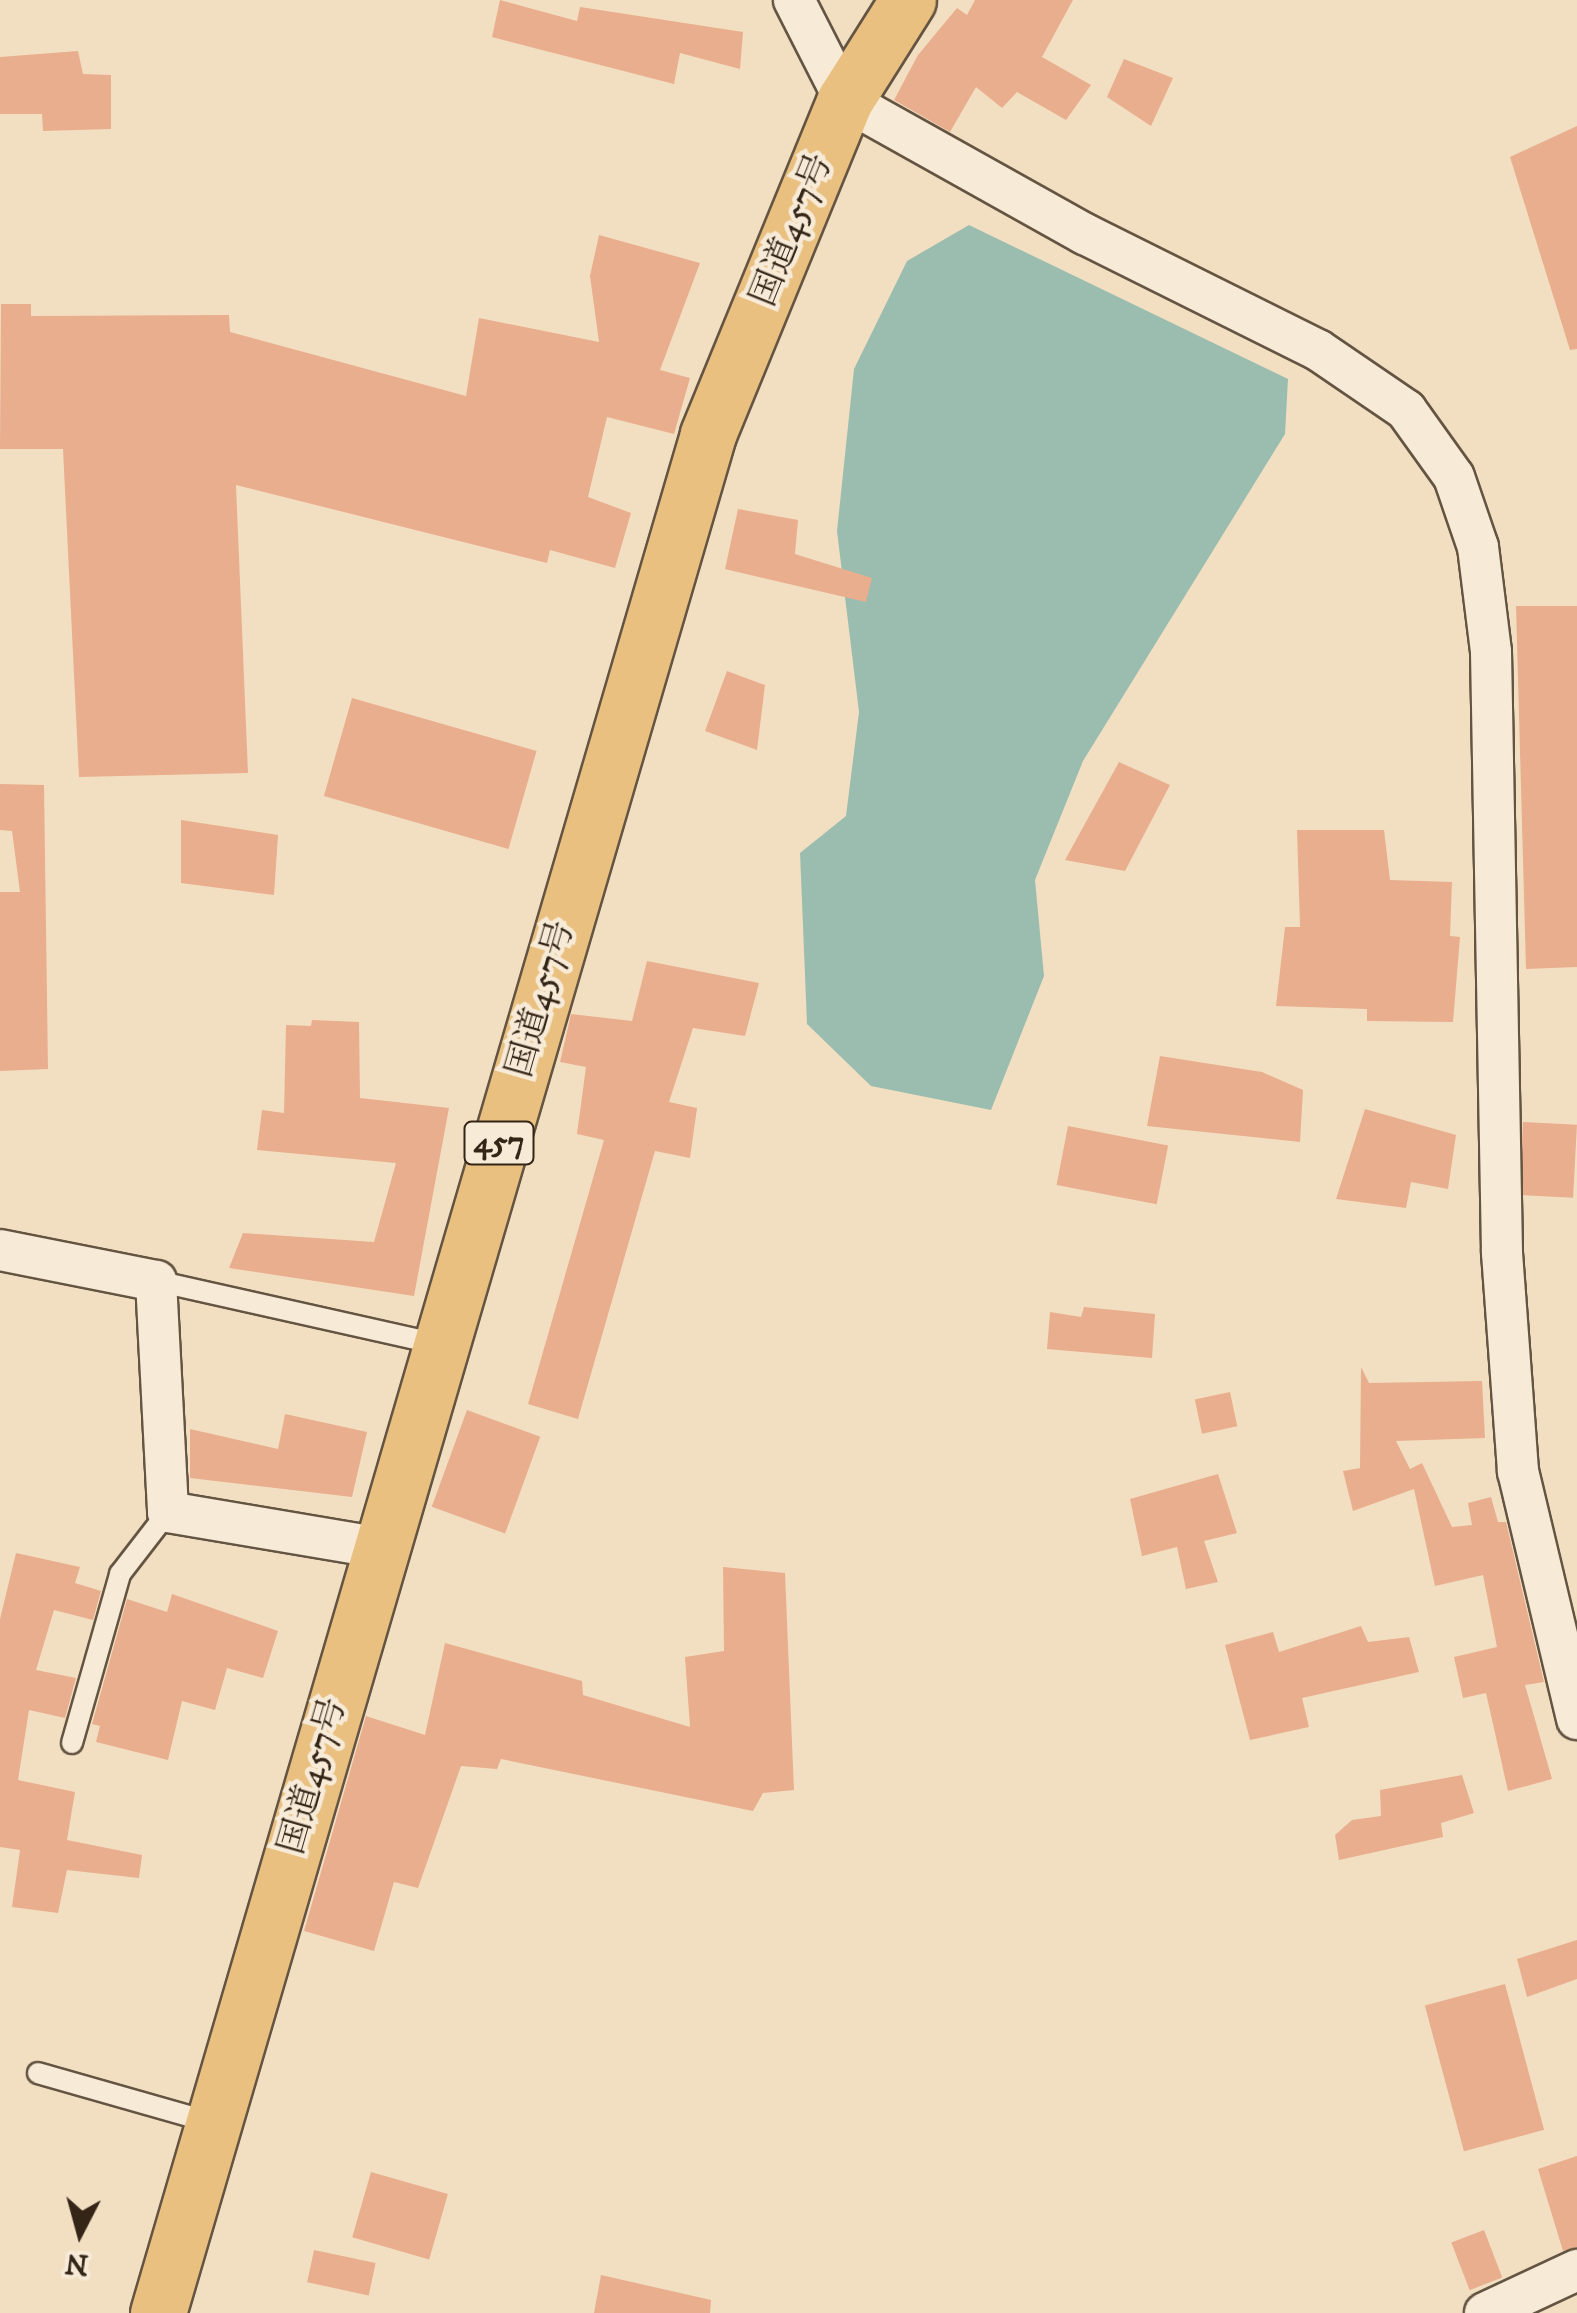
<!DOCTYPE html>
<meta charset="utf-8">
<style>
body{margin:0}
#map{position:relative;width:1577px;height:2313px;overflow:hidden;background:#f2dfc1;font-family:"IM FELL DW Pica","Noto Serif JP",serif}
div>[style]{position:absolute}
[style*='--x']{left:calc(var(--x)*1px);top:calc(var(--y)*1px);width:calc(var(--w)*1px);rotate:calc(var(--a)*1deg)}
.water>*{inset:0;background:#9bbdb0}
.building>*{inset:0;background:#e9ae8e;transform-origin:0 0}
.roads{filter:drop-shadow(2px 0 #645442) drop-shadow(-2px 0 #645442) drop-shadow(0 2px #645442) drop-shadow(0 -2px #645442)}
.lane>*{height:20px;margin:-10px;padding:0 10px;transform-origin:10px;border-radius:10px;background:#f7ead7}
.street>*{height:40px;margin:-20px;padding:0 20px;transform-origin:20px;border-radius:20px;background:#f7ead7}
.highway>*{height:55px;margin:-27.5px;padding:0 27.5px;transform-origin:27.5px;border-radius:27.5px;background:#e9c080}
span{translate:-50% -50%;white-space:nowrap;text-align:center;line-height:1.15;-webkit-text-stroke:9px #f7ead7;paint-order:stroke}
.shield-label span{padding:2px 8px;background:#f7ead7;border:2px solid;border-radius:8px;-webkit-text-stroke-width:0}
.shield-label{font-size:32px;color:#352517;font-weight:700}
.street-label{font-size:35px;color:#352517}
.north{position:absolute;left:30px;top:2183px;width:100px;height:100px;-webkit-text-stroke:8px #f7ead7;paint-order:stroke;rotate:186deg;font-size:28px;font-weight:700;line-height:40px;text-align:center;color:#352517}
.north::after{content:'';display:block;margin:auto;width:35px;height:45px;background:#352517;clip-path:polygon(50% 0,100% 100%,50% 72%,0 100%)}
</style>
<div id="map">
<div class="water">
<div style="clip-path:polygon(969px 225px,1288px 379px,1285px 434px,1083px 761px,1035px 880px,1044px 976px,991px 1110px,871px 1086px,807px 1024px,800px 853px,846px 816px,859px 712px,837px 531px,854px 369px,907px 261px)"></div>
</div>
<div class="building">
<div style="clip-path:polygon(500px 0,577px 21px,580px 7px,743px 32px,740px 69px,680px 53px,674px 84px,492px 37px)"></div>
<div style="clip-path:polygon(975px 0,1073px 0,1042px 57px,1091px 85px,1066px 120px,1017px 92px,1002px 108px,976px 87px,950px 132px,894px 100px,918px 55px,957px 8px,967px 15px)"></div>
<div style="clip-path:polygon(78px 51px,83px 74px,111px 75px,111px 129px,43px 131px,42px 114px,0 114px,0 57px)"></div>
<div style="clip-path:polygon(1124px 59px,1173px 78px,1151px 126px,1107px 97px)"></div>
<div style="clip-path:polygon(1577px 126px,1577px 349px,1570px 350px,1510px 157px)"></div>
<div style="clip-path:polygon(599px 235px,700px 263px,660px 370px,690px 378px,674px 434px,607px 417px,588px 497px,631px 513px,615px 568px,550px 550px,547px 563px,236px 485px,248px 773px,79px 777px,63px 449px,0 449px,1px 304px,31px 304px,31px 316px,229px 315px,230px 332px,466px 396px,479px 318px,599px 342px,590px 276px)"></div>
<div style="clip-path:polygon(738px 509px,798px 520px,795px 554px,872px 578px,866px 602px,725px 569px)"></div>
<div style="clip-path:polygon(1516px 606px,1577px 606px,1577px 967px,1526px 969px)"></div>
<div style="clip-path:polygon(727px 671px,765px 685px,757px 750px,705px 731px)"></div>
<div style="left:352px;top:698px;width:192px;height:102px;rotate:16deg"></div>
<div style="clip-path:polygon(1119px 762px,1170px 785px,1125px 871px,1065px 860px)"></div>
<div style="clip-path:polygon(0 784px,44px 785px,48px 1069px,0 1071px,0 892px,20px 892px,12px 831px,0 830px)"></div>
<div style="clip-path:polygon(181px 820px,278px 835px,274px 895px,181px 883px)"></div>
<div style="clip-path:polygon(1297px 830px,1384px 830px,1390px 880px,1452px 882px,1450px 936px,1460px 937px,1453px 1022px,1367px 1021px,1367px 1009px,1276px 1006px,1285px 927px,1300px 927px)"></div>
<div style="clip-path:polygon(647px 961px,759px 983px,745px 1036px,693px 1028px,669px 1102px,697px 1108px,690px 1158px,655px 1151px,578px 1419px,528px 1404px,604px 1140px,577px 1134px,586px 1067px,560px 1062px,571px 1014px,632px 1021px)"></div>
<div style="clip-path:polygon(312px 1020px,359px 1022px,360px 1098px,449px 1108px,414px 1296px,229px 1268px,243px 1233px,374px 1242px,396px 1163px,257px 1150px,262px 1110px,284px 1113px,286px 1025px,311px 1026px)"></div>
<div style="clip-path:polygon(1160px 1056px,1262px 1072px,1303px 1090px,1300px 1142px,1147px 1126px)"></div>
<div style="clip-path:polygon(1365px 1109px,1456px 1135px,1448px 1189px,1411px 1182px,1406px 1208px,1336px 1199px)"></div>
<div style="left:1523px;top:1122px;width:54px;height:73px;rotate:3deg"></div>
<div style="left:1068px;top:1126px;width:102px;height:60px;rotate:11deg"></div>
<div style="clip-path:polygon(1084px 1307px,1155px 1314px,1152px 1358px,1047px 1349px,1050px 1312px,1081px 1317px)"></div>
<div style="clip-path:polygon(1361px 1367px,1369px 1383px,1482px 1381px,1485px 1438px,1396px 1441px,1410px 1469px,1422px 1463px,1452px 1527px,1472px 1525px,1468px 1503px,1491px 1497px,1498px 1522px,1506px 1522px,1544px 1682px,1525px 1685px,1552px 1779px,1508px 1791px,1486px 1693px,1463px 1698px,1454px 1657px,1497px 1647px,1483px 1575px,1435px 1586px,1414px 1489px,1353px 1511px,1343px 1471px,1360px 1468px)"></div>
<div style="left:1230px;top:1392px;width:35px;height:36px;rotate:78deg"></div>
<div style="left:467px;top:1410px;width:78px;height:103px;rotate:20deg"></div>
<div style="clip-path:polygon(285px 1414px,367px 1432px,352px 1497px,190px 1478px,190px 1429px,278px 1449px)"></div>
<div style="clip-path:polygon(1218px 1474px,1237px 1533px,1204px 1541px,1218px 1582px,1186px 1589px,1177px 1547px,1142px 1556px,1130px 1499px)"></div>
<div style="clip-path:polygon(16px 1553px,80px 1567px,75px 1583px,101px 1591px,93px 1620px,54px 1610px,36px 1670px,76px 1678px,65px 1718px,29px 1710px,18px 1780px,75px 1792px,67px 1840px,142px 1855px,139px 1878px,67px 1870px,58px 1913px,12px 1907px,20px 1850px,0 1847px,0 1619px)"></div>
<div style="clip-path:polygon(723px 1567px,785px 1573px,794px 1790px,763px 1793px,753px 1811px,501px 1759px,497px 1769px,461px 1766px,418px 1888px,394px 1882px,374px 1951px,304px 1931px,366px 1716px,425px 1735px,445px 1643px,582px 1681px,583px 1695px,690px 1727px,685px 1657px,724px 1651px)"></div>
<div style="clip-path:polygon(172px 1594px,278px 1631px,263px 1678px,227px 1668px,215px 1710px,182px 1701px,168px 1760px,96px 1742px,100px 1726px,92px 1724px,127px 1599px,167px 1612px)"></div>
<div style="clip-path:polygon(1361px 1626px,1368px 1642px,1409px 1637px,1419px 1672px,1302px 1698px,1309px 1727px,1250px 1740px,1225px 1645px,1273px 1632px,1279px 1652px)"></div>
<div style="clip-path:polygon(1462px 1775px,1474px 1813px,1441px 1823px,1443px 1837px,1339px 1860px,1335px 1835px,1352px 1820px,1381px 1816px,1380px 1790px)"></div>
<div style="clip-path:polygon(1577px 1940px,1577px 1979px,1527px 1997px,1517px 1959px)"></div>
<div style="left:1505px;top:1984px;width:151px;height:83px;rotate:75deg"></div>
<div style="clip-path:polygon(1577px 2156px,1577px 2247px,1563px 2251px,1538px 2169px)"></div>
<div style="left:371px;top:2172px;width:80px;height:68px;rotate:16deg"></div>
<div style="left:1484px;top:2230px;width:51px;height:35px;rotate:69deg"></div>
<div style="left:314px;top:2250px;width:63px;height:33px;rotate:12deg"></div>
<div style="clip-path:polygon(601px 2275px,711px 2300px,710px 2313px,594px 2313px)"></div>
</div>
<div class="roads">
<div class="lane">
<div style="--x:156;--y:1281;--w:290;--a:12.6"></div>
<div style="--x:72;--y:1743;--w:176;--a:-74.1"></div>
<div style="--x:120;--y:1574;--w:78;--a:-52.3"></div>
<div style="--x:38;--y:2073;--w:179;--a:15.9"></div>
</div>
<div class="street">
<div style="--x:794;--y:0;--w:112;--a:63"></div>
<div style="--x:845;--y:100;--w:275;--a:29.2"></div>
<div style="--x:1085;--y:234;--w:260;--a:26.5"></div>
<div style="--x:1318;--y:350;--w:107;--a:34.3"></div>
<div style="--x:1406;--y:410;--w:82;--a:54.4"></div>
<div style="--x:1454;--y:477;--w:74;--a:71.1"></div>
<div style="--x:1478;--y:547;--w:106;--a:82.9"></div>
<div style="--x:1491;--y:652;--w:601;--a:88.95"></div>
<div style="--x:1502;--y:1253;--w:219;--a:85.8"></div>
<div style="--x:1518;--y:1471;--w:255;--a:76.6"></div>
<div style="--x:0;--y:1250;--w:159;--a:11.2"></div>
<div style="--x:156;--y:1281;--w:231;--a:87"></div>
<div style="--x:168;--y:1512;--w:215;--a:9.6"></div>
<div style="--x:1485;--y:2313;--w:102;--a:-25.1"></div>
</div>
<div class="highway">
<div style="--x:158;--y:2313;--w:1958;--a:-73.68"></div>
<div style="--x:708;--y:434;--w:361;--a:-67.7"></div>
<div style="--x:845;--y:100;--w:118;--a:-57.8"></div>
</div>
</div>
<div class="shield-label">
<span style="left:499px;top:1143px">457</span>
</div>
<div class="street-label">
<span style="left:792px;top:230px;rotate:-68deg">国道457号</span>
<span style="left:541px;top:999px;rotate:-74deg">国道457号</span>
<span style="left:313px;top:1776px;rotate:-74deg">国道457号</span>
</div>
<div class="north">N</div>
</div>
